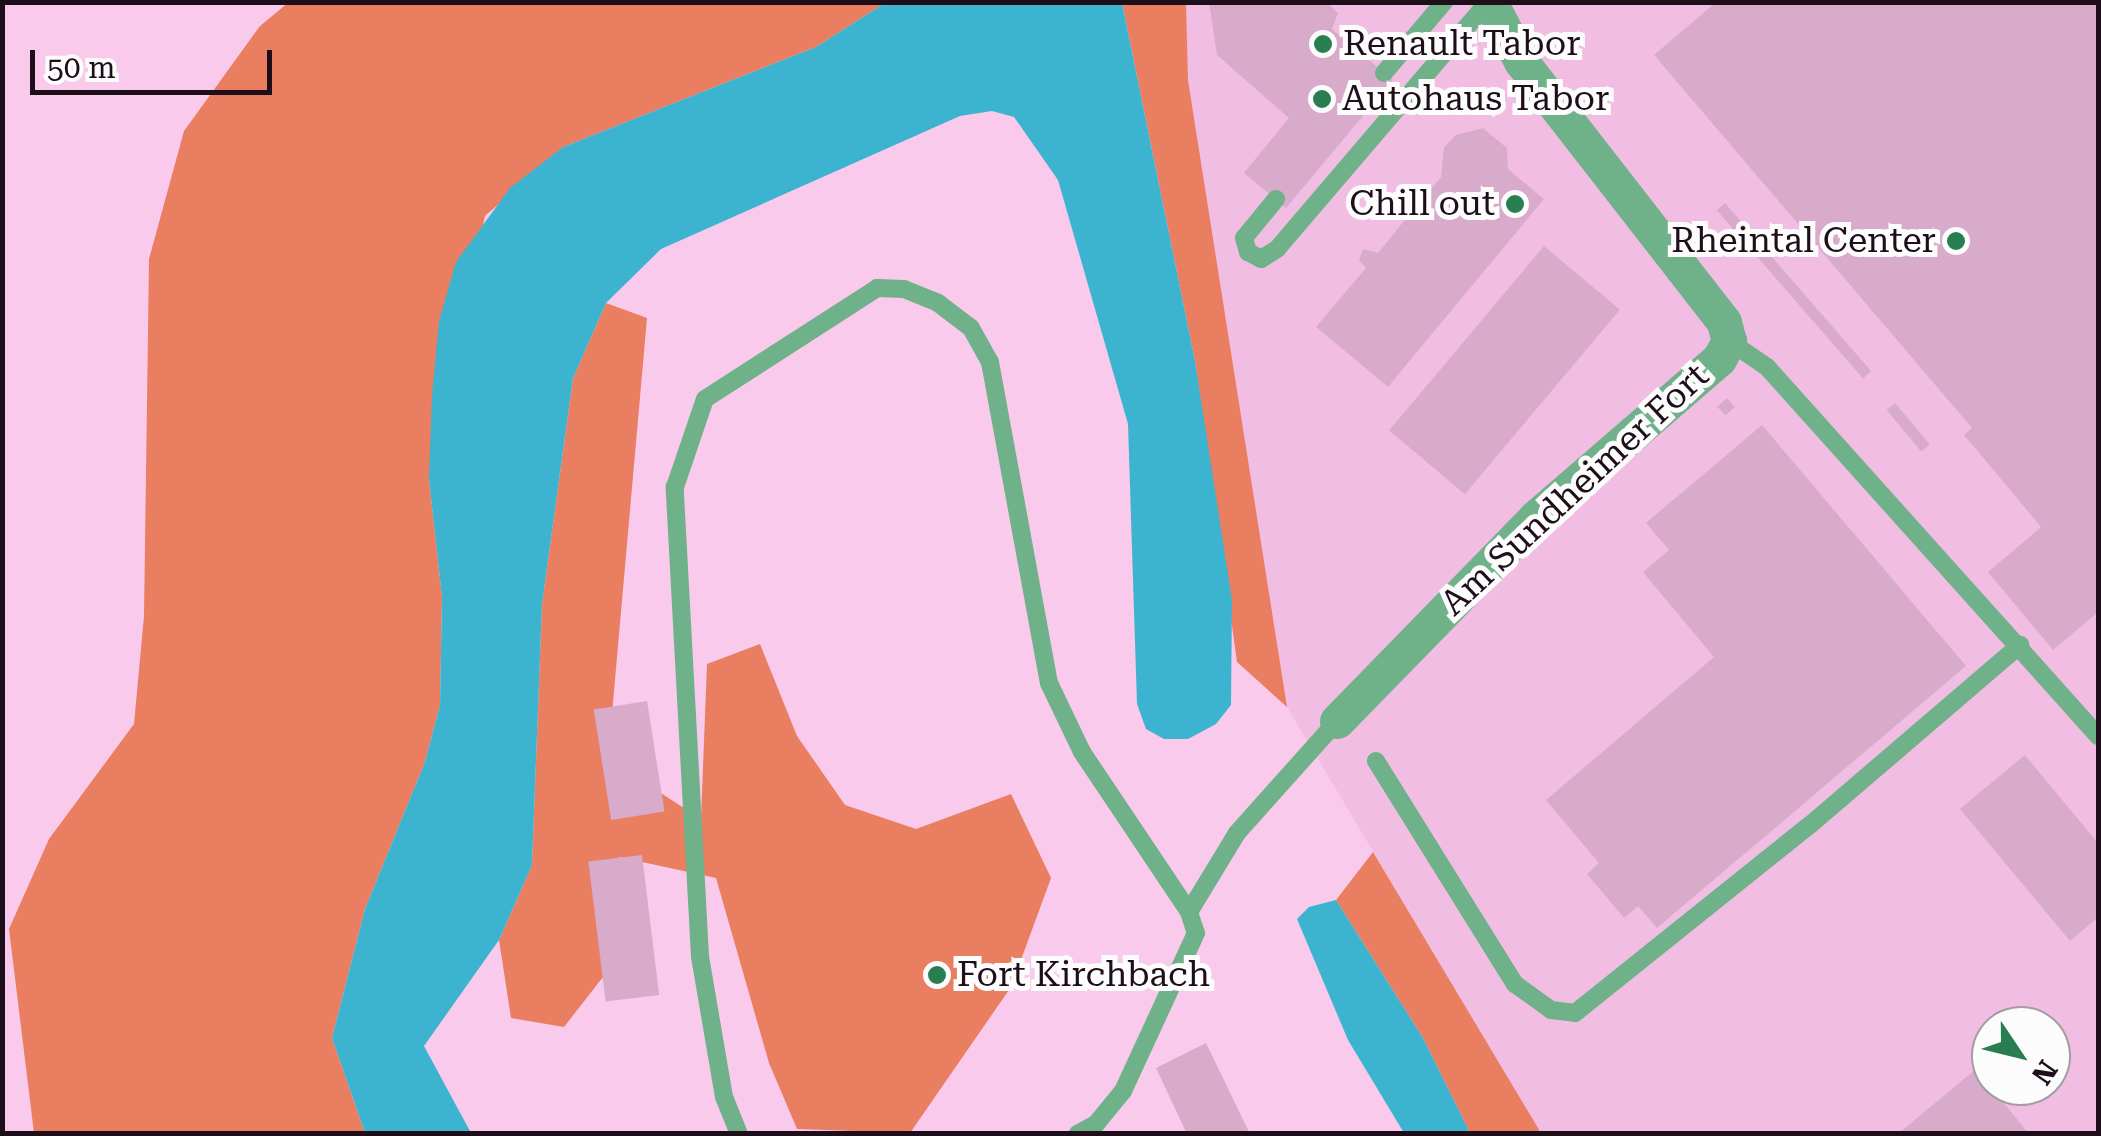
<!DOCTYPE html>
<style>
body{margin:0}
#map{position:relative;width:2101px;height:1136px;overflow:hidden;background:#f9caec;font-family:"Roboto Serif",serif}
div>[style]{position:absolute}
[style*='--x']{left:calc(var(--x)*1px);top:calc(var(--y)*1px);width:calc(var(--w)*1px);rotate:calc(var(--a)*1deg)}
.built>*{inset:0;background:#f2bde3}
.forest>*{inset:0;background:#e97e61}
.water>*{inset:0;background:#3cb4d0}
.building>*{inset:0;background:#d8abcb;transform-origin:0 0}
.lane>*{height:18px;margin:-9px;padding:0 9px;transform-origin:9px;border-radius:9px;background:#6fb189}
.street>*{height:35px;margin:-17.5px;padding:0 17.5px;transform-origin:17.5px;border-radius:17.5px;background:#6fb189}
.dots>*{width:28px;height:28px;translate:-50% -50%;box-sizing:border-box;border:5px solid #fcfcfc;border-radius:50%}
span{translate:-50% -50%;white-space:nowrap;text-align:center;line-height:1.15;-webkit-text-stroke:10px #fcfcfc;paint-order:stroke}
.poi-label{font-size:35px;color:#1e0e1a}
.left{translate:0 -50%;text-align:left}
.right{translate:-100% -50%;text-align:right}
.street-label{font-size:35px;color:#1e0e1a}
.frame{position:absolute;inset:0;border:5px solid #1e0e1a;pointer-events:none}
.north{position:absolute;left:1971px;top:1006px;width:100px;height:100px;box-sizing:border-box;background:#fcfcfc;border:2px solid #a39da2;border-radius:50%;rotate:125deg;font-size:28px;font-weight:700;line-height:40px;text-align:center;color:#1e0e1a}
.north::after{content:'';display:block;margin:auto;width:35px;height:45px;background:#287e51;clip-path:polygon(50% 0,100% 100%,50% 72%,0 100%)}
.scale{position:absolute;left:30px;top:50px;width:242px;height:45px;box-sizing:border-box;border:5px solid #1e0e1a;border-top:0;padding-left:12px;font-size:30px;line-height:35px;white-space:nowrap;color:#1e0e1a;-webkit-text-stroke:8px #fcfcfc;paint-order:stroke}
</style>
<div id="map">
<div class="built">
<div style="clip-path:polygon(evenodd,1186px 3px,2098px 3px,2098px 1133px,1541px 1133px,1287px 707px,1188px 80px,1186px 3px,1991px 1026px,2051px 1026px,2051px 1086px,1991px 1086px,1991px 1026px)"></div>
</div>
<div class="forest">
<div style="clip-path:polygon(289px 2px,885px 3px,816px 47px,563px 147px,485px 216px,429px 479px,442px 597px,440px 705px,425px 762px,365px 909px,332px 1038px,365px 1133px,34px 1133px,9px 929px,49px 839px,134px 724px,144px 616px,149px 259px,184px 131px,260px 26px)"></div>
<div style="clip-path:polygon(1122px 3px,1186px 3px,1188px 80px,1287px 707px,1237px 662px,1195px 361px)"></div>
<div style="clip-path:polygon(606px 303px,647px 318px,608px 759px,701px 819px,707px 664px,760px 644px,797px 736px,845px 805px,916px 829px,1011px 794px,1051px 878px,1011px 987px,910px 1133px,797px 1129px,769px 1063px,716px 878px,619px 857px,617px 959px,564px 1027px,511px 1018px,499px 940px,532px 865px,542px 604px,573px 378px)"></div>
<div style="clip-path:polygon(1373px 852px,1541px 1133px,1470px 1133px,1423px 1038px,1336px 900px)"></div>
</div>
<div class="water">
<div style="clip-path:polygon(885px 3px,1122px 3px,1195px 361px,1232px 600px,1231px 705px,1216px 724px,1188px 739px,1164px 739px,1146px 729px,1137px 704px,1128px 424px,1058px 180px,1014px 117px,992px 111px,960px 116px,661px 249px,606px 303px,573px 378px,542px 604px,532px 865px,499px 940px,424px 1046px,471px 1133px,365px 1133px,332px 1038px,365px 909px,425px 762px,440px 705px,442px 597px,429px 479px,432px 394px,439px 321px,456px 262px,510px 188px,563px 147px,816px 47px)"></div>
<div style="clip-path:polygon(1336px 900px,1423px 1038px,1470px 1133px,1404px 1133px,1348px 1040px,1297px 919px,1309px 907px)"></div>
</div>
<div class="building">
<div style="clip-path:polygon(1209px 2px,1327px 2px,1338px 13px,1332px 29px,1393px 80px,1286px 208px,1244px 173px,1289px 118px,1217px 55px)"></div>
<div style="clip-path:polygon(1716px 2px,2098px 2px,2098px 612px,2053px 650px,1988px 572px,2041px 527px,1964px 435px,1972px 428px,1654px 55px)"></div>
<div style="clip-path:polygon(1483px 128px,1507px 148px,1508px 169px,1544px 199px,1388px 387px,1316px 327px,1366px 268px,1359px 260px,1363px 249px,1378px 253px,1412px 211px,1410px 195px,1424px 197px,1441px 177px,1444px 147px,1456px 135px)"></div>
<div style="left:1725px;top:203px;width:223px;height:11px;rotate:49deg"></div>
<div style="left:1544px;top:246px;width:99px;height:241px;rotate:40deg"></div>
<div style="left:1727px;top:398px;width:12px;height:13px;rotate:48deg"></div>
<div style="left:1895px;top:403px;width:54px;height:11px;rotate:50deg"></div>
<div style="clip-path:polygon(1762px 425px,1966px 666px,1657px 928px,1638px 906px,1624px 918px,1587px 874px,1599px 863px,1546px 800px,1714px 657px,1643px 572px,1669px 550px,1646px 523px)"></div>
<div style="left:647px;top:701px;width:112px;height:54px;rotate:81deg"></div>
<div style="clip-path:polygon(2025px 755px,2098px 843px,2098px 917px,2070px 941px,1960px 809px)"></div>
<div style="left:642px;top:855px;width:141px;height:54px;rotate:83deg"></div>
<div style="clip-path:polygon(1206px 1043px,1250px 1134px,1187px 1134px,1156px 1068px)"></div>
<div style="clip-path:polygon(1976px 1069px,2029px 1134px,1898px 1134px)"></div>
</div>
<div class="lane">
<div style="--x:1384;--y:73;--w:93;--a:-49.8"></div>
<div style="--x:1276;--y:199;--w:50;--a:129.4"></div>
<div style="--x:1244;--y:238;--w:15;--a:74"></div>
<div style="--x:1248;--y:252;--w:15;--a:28"></div>
<div style="--x:1261;--y:259;--w:19;--a:-32"></div>
<div style="--x:1277;--y:249;--w:325;--a:-49.5"></div>
<div style="--x:1729;--y:341;--w:46;--a:34.4"></div>
<div style="--x:1767;--y:367;--w:496;--a:48.1"></div>
<div style="--x:1376;--y:761;--w:263;--a:58.1"></div>
<div style="--x:1515;--y:984;--w:44;--a:35.8"></div>
<div style="--x:1551;--y:1010;--w:24;--a:7"></div>
<div style="--x:1575;--y:1013;--w:301;--a:-38.7"></div>
<div style="--x:1810;--y:825;--w:277;--a:-40.6"></div>
<div style="--x:1189;--y:912;--w:92;--a:-58.7"></div>
<div style="--x:1237;--y:833;--w:150;--a:-48.2"></div>
<div style="--x:739;--y:1134;--w:40;--a:-112"></div>
<div style="--x:724;--y:1097;--w:143;--a:-99.7"></div>
<div style="--x:700;--y:956;--w:470;--a:-93.1"></div>
<div style="--x:675;--y:487;--w:93;--a:-71.2"></div>
<div style="--x:705;--y:399;--w:205;--a:-32.8"></div>
<div style="--x:877;--y:288;--w:27;--a:2"></div>
<div style="--x:904;--y:289;--w:37;--a:22"></div>
<div style="--x:938;--y:303;--w:41;--a:37.1"></div>
<div style="--x:971;--y:328;--w:39;--a:61"></div>
<div style="--x:990;--y:362;--w:326;--a:79.6"></div>
<div style="--x:1049;--y:683;--w:76;--a:64.4"></div>
<div style="--x:1082;--y:752;--w:192;--a:56.2"></div>
<div style="--x:1189;--y:912;--w:22;--a:72"></div>
<div style="--x:1196;--y:933;--w:174;--a:114.8"></div>
<div style="--x:1123;--y:1091;--w:43;--a:129.3"></div>
<div style="--x:1096;--y:1124;--w:21;--a:152"></div>
</div>
<div class="street">
<div style="--x:1337;--y:721;--w:285;--a:-45.7"></div>
<div style="--x:1536;--y:517;--w:242;--a:-40.8"></div>
<div style="--x:1719;--y:359;--w:21;--a:-61"></div>
<div style="--x:1729;--y:341;--w:20;--a:-105"></div>
<div style="--x:1724;--y:322;--w:331;--a:-127.9"></div>
<div style="--x:1521;--y:61;--w:67;--a:-117.7"></div>
</div>
<div class="dots">
<div style="left:1323px;top:44px;background:#287e51"></div>
<div style="left:1322px;top:99px;background:#287e51"></div>
<div style="left:1515px;top:204px;background:#287e51"></div>
<div style="left:1956px;top:241px;background:#287e51"></div>
<div style="left:937px;top:975px;background:#287e51"></div>
</div>
<div class="poi-label">
<span class="left" style="left:1343px;top:44px">Renault Tabor</span>
<span class="left" style="left:1342px;top:99px">Autohaus Tabor</span>
<span class="right" style="left:1495px;top:204px">Chill out</span>
<span class="right" style="left:1936px;top:241px">Rheintal Center</span>
<span class="left" style="left:957px;top:975px">Fort Kirchbach</span>
</div>
<div class="street-label">
<span style="left:1575px;top:490px;rotate:-43deg">Am Sundheimer Fort</span>
</div>
<div class="frame"></div>
<div class="north">N</div>
<div class="scale">50 m</div>
</div>
